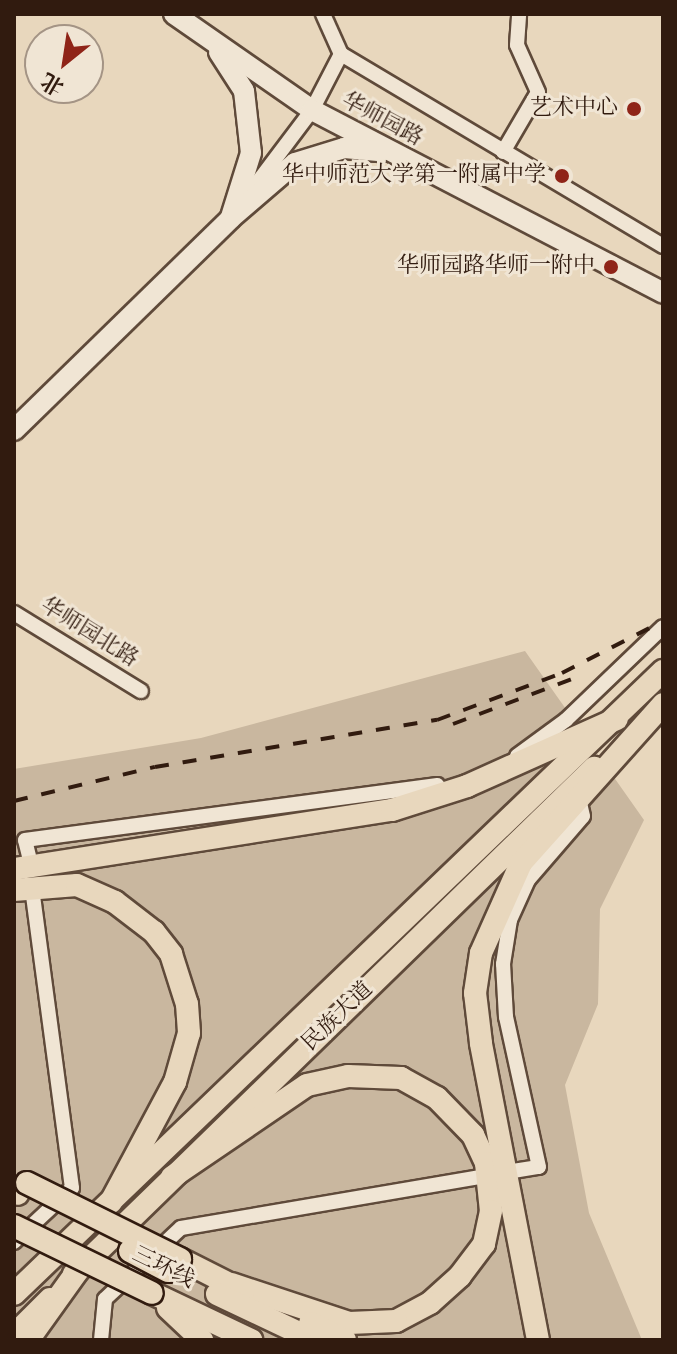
<!DOCTYPE html>
<meta charset="utf-8">
<style>
body{margin:0}
#map{position:relative;width:677px;height:1354px;overflow:hidden;background:#e8d7bd;font-family:"IM FELL English","Noto Serif SC",serif}
div>[style]{position:absolute}
[style*='--x']{left:calc(var(--x)*1px);top:calc(var(--y)*1px);width:calc(var(--w)*1px);rotate:calc(var(--a)*1deg)}
.green>*{inset:0;background:#c9b79f}
.roads{filter:drop-shadow(2px 0 #5f4a3a) drop-shadow(-2px 0 #5f4a3a) drop-shadow(0 2px #5f4a3a) drop-shadow(0 -2px #5f4a3a)}
.minor>*{height:14px;margin:-7px;padding:0 7px;transform-origin:7px;border-radius:7px;background:#f0e5d4}
.secondary>*{height:20px;margin:-10px;padding:0 10px;transform-origin:10px;border-radius:10px;background:#f0e5d4}
.primary>*{height:22px;margin:-11px;padding:0 11px;transform-origin:11px;border-radius:11px;background:#e8d7bd}
.trunk>*{height:22px;margin:-11px;padding:0 11px;transform-origin:11px;border-radius:11px;background:#e8d7bd}
.rail>*{height:4px;margin-top:-2px;transform-origin:0;background:repeating-linear-gradient(90deg,#311b0f 0 14px,transparent 0 28px)}
.bridges{filter:drop-shadow(2px 0 #311b0f) drop-shadow(-2px 0 #311b0f) drop-shadow(0 2px #311b0f) drop-shadow(0 -2px #311b0f)}
.trunk-bridge>*{height:22px;margin:-11px;padding:0 11px;transform-origin:11px;border-radius:11px;background:#e8d7bd}
.dots>*{width:22px;height:22px;translate:-50% -50%;box-sizing:border-box;border:4px solid #f0e5d4;border-radius:50%}
span{translate:-50% -50%;white-space:nowrap;text-align:center;line-height:1.15;-webkit-text-stroke:6px #f0e5d4;paint-order:stroke}
.poi-label{font-size:22px;color:#311b0f}
.right{translate:-100% -50%;text-align:right}
.street-label{font-size:22px;color:#311b0f}
.frame{position:absolute;inset:0;border:16px solid #311b0f;pointer-events:none}
.north{position:absolute;left:24px;top:24px;width:80px;height:80px;box-sizing:border-box;background:#f0e5d4;border:2px solid #a49485;border-radius:50%;rotate:210deg;font-size:22px;font-weight:700;line-height:32px;text-align:center;color:#311b0f}
.north::after{content:'';display:block;margin:auto;width:28px;height:36px;background:#8f2418;clip-path:polygon(50% 0,100% 100%,50% 72%,0 100%)}
</style>
<div id="map">
<div class="green">
<div style="clip-path:polygon(525px 651px,644px 820px,600px 909px,598px 1004px,565px 1085px,589px 1213px,642px 1340px,14px 1340px,14px 769px,201px 738px)"></div>
</div>
<div class="roads">
<div class="minor">
<div style="--x:323;--y:14;--w:44;--a:65.8"></div>
<div style="--x:341;--y:54;--w:375;--a:30.8"></div>
<div style="--x:503;--y:152;--w:69;--a:-59.7"></div>
<div style="--x:538;--y:92;--w:51;--a:-114.1"></div>
<div style="--x:517;--y:45;--w:31;--a:-86"></div>
<div style="--x:248;--y:195;--w:106;--a:-53"></div>
<div style="--x:312;--y:110;--w:63;--a:-62.6"></div>
<div style="--x:14;--y:613;--w:149;--a:31.6"></div>
<div style="--x:517;--y:756;--w:61;--a:-36.3"></div>
<div style="--x:566;--y:720;--w:134;--a:-43.8"></div>
<div style="--x:29;--y:856;--w:16;--a:-104"></div>
<div style="--x:25;--y:840;--w:416;--a:-7.6"></div>
<div style="--x:513;--y:1171;--w:26;--a:-9"></div>
<div style="--x:539;--y:1167;--w:154;--a:-102.4"></div>
<div style="--x:506;--y:1017;--w:53;--a:-93.2"></div>
<div style="--x:503;--y:964;--w:45;--a:-81"></div>
<div style="--x:510;--y:920;--w:44;--a:-65.8"></div>
<div style="--x:528;--y:880;--w:84;--a:-49.3"></div>
<div style="--x:583;--y:816;--w:18;--a:-103"></div>
<div style="--x:14;--y:1242;--w:79;--a:-43"></div>
<div style="--x:72;--y:1188;--w:297;--a:-97.6"></div>
<div style="--x:101;--y:1340;--w:41;--a:-84.4"></div>
<div style="--x:105;--y:1299;--w:104;--a:-43.1"></div>
<div style="--x:181;--y:1228;--w:301;--a:-9.7"></div>
</div>
<div class="secondary">
<div style="--x:174;--y:14;--w:168;--a:34.8"></div>
<div style="--x:312;--y:110;--w:396;--a:27.5"></div>
<div style="--x:219;--y:52;--w:46;--a:57.3"></div>
<div style="--x:244;--y:91;--w:62;--a:83.6"></div>
<div style="--x:251;--y:153;--w:67;--a:107.4"></div>
<div style="--x:14;--y:430;--w:303;--a:-44.3"></div>
<div style="--x:231;--y:218;--w:84;--a:-40.7"></div>
<div style="--x:295;--y:163;--w:51;--a:-17"></div>
<div style="--x:344;--y:148;--w:37;--a:5"></div>
</div>
<div class="primary">
<div style="--x:74;--y:1274;--w:726;--a:-44.22"></div>
<div style="--x:14;--y:1294;--w:900;--a:-43.83"></div>
<div style="--x:14;--y:1335;--w:51;--a:-45"></div>
</div>
<div class="trunk">
<div style="--x:14;--y:869;--w:383;--a:-8.9"></div>
<div style="--x:392;--y:810;--w:79;--a:-17.7"></div>
<div style="--x:467;--y:786;--w:164;--a:-24.1"></div>
<div style="--x:14;--y:890;--w:63;--a:-4.5"></div>
<div style="--x:77;--y:885;--w:42;--a:24.1"></div>
<div style="--x:115;--y:902;--w:49;--a:37.6"></div>
<div style="--x:154;--y:932;--w:28;--a:52"></div>
<div style="--x:171;--y:954;--w:52;--a:72.3"></div>
<div style="--x:187;--y:1004;--w:29;--a:86"></div>
<div style="--x:189;--y:1033;--w:51;--a:105.9"></div>
<div style="--x:175;--y:1082;--w:136;--a:118.1"></div>
<div style="--x:172;--y:1177;--w:163;--a:-34.3"></div>
<div style="--x:307;--y:1085;--w:42;--a:-12.4"></div>
<div style="--x:348;--y:1076;--w:53;--a:2.2"></div>
<div style="--x:401;--y:1078;--w:41;--a:29.1"></div>
<div style="--x:437;--y:1098;--w:52;--a:45.8"></div>
<div style="--x:473;--y:1135;--w:31;--a:65"></div>
<div style="--x:486;--y:1163;--w:48;--a:84.1"></div>
<div style="--x:491;--y:1211;--w:34;--a:102"></div>
<div style="--x:484;--y:1244;--w:40;--a:127"></div>
<div style="--x:460;--y:1276;--w:40;--a:138"></div>
<div style="--x:430;--y:1303;--w:38;--a:152"></div>
<div style="--x:396;--y:1321;--w:47;--a:177.6"></div>
<div style="--x:349;--y:1323;--w:124;--a:-161.7"></div>
<div style="--x:14;--y:1192;--w:4;--a:27"></div>
<div style="--x:180;--y:1259;--w:71;--a:26.9"></div>
<div style="--x:152;--y:1293;--w:110;--a:25.4"></div>
<div style="--x:217;--y:1294;--w:107;--a:25.4"></div>
<div style="--x:168;--y:1308;--w:47;--a:43.3"></div>
<div style="--x:310;--y:1323;--w:39;--a:26"></div>
<div style="--x:28;--y:1340;--w:91;--a:-54.4"></div>
<div style="--x:538;--y:1340;--w:302;--a:-100.9"></div>
<div style="--x:481;--y:1043;--w:50;--a:-96.8"></div>
<div style="--x:475;--y:993;--w:40;--a:-81.5"></div>
<div style="--x:481;--y:953;--w:98;--a:-66"></div>
<div style="--x:521;--y:863;--w:213;--a:-48.2"></div>
</div>
</div>
<div class="rail">
<div style="--x:453;--y:724;--w:136;--a:-20.7"></div>
<div style="--x:14;--y:801;--w:145;--a:-13.6"></div>
<div style="--x:155;--y:767;--w:286;--a:-9.5"></div>
<div style="--x:437;--y:720;--w:134;--a:-20.6"></div>
<div style="--x:562;--y:673;--w:114;--a:-27.2"></div>
</div>
<div class="bridges">
<div class="trunk-bridge">
<div style="--x:27;--y:1183;--w:171;--a:26.4"></div>
<div style="--x:14;--y:1226;--w:153;--a:25.9"></div>
<div style="--x:130;--y:1251;--w:43;--a:27.8"></div>
</div>
</div>
<div class="dots">
<div style="left:634px;top:109px;background:#8f2418"></div>
<div style="left:562px;top:176px;background:#8f2418"></div>
<div style="left:611px;top:267px;background:#8f2418"></div>
</div>
<div class="poi-label">
<span class="right" style="left:618px;top:109px">艺术中心</span>
<span class="right" style="left:546px;top:176px">华中师范大学第一附属中学</span>
<span class="right" style="left:595px;top:267px">华师园路华师一附中</span>
</div>
<div class="street-label">
<span style="left:382px;top:120px;rotate:28deg">华师园路</span>
<span style="left:89px;top:633px;rotate:32deg">华师园北路</span>
<span style="left:338px;top:1017px;rotate:-44deg">民族大道</span>
<span style="left:163px;top:1268px;rotate:26deg">三环线</span>
</div>
<div class="frame"></div>
<div class="north">北</div>
</div>
